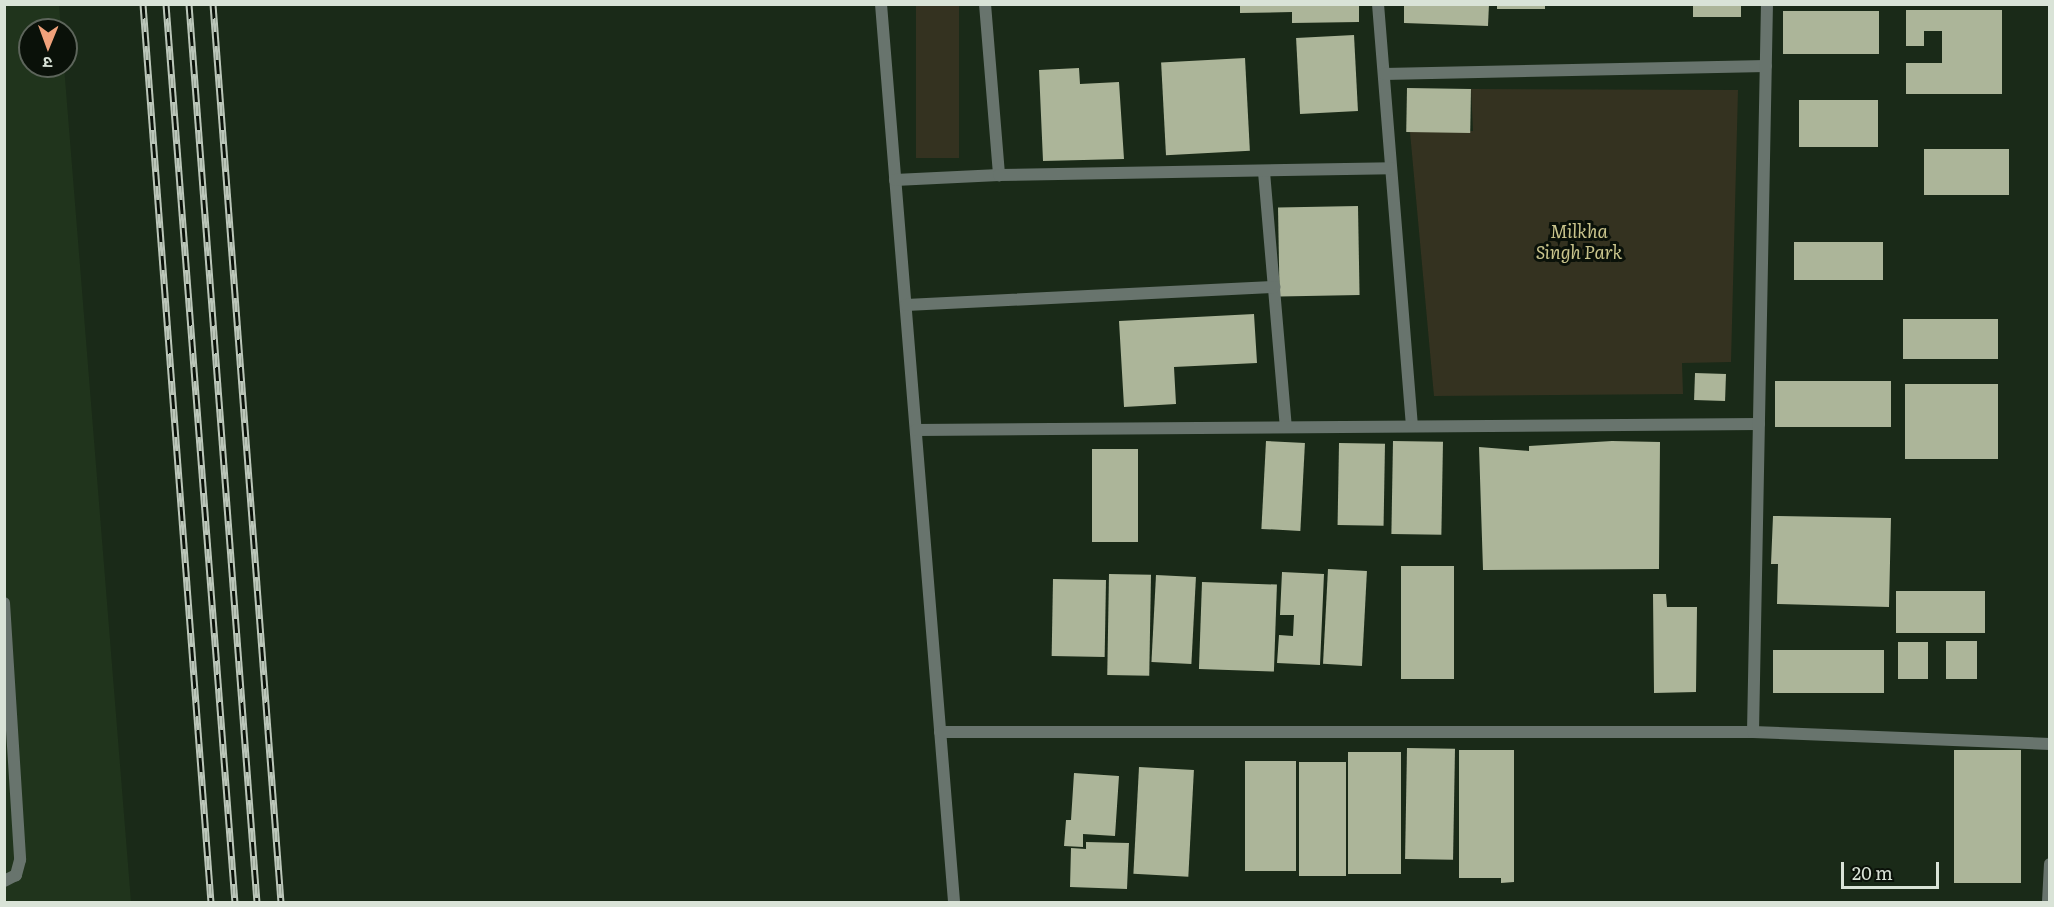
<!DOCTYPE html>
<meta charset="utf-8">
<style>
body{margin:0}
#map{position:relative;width:2054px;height:907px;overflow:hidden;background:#1a2a18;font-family:Literata,"Noto Sans Devanagari",serif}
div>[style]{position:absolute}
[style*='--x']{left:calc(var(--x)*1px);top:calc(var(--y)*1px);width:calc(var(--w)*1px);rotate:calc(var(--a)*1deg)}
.built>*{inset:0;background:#20341c}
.green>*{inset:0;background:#343220;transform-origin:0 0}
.building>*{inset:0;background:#acb599;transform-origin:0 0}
.lane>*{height:12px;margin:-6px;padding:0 6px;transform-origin:6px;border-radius:6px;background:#68746d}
.street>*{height:12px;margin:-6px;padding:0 6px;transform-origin:6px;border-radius:6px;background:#68746d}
.rail>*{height:7px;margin-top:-3.5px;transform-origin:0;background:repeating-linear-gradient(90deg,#0a1109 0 14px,#bbc6b9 0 28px);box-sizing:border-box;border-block:2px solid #bbc6b9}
span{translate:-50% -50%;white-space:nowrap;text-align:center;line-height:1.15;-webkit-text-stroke:6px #0a1109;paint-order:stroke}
.park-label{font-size:18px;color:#c9c48c;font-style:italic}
.frame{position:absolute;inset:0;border:6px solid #d9e3d7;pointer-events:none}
.north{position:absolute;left:18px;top:18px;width:60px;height:60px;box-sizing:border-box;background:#0a1109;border:2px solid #5d655b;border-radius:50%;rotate:181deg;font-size:16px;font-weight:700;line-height:24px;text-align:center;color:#d9e3d7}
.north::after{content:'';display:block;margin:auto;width:21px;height:27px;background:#f1a27b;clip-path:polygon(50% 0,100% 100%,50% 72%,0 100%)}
.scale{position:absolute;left:1841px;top:862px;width:98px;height:27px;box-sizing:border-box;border:3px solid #d9e3d7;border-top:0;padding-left:8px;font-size:18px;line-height:21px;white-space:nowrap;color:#d9e3d7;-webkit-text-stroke:4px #0a1109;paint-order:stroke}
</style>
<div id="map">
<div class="built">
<div style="clip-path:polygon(5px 5px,59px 5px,61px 30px,30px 30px,30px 66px,64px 66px,131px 902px,5px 902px)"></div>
</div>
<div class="green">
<div style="left:916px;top:5px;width:43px;height:153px"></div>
<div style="clip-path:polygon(1471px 89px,1738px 90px,1731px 362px,1682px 363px,1683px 394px,1434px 396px,1410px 132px,1473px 131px)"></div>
</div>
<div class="building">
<div style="clip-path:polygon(1240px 4px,1359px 4px,1359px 22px,1292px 23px,1292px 12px,1240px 13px)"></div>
<div style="clip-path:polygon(1404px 4px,1489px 4px,1488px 26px,1404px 23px)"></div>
<div style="left:1497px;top:4px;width:48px;height:5px"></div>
<div style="left:1693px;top:4px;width:48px;height:13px"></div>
<div style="clip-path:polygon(1906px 10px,2002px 10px,2002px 94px,1906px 94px,1906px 63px,1942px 63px,1942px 31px,1924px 31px,1924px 46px,1906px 46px)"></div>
<div style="left:1783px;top:11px;width:96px;height:43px"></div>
<div style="left:1354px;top:35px;width:76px;height:58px;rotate:87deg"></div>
<div style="left:1245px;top:58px;width:93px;height:84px;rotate:87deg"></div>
<div style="clip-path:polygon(1079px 68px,1080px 84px,1119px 82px,1124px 159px,1043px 161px,1039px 70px)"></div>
<div style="left:1407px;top:88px;width:64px;height:44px;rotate:1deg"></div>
<div style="left:1799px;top:100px;width:79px;height:47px"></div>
<div style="left:1924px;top:149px;width:85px;height:46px"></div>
<div style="left:1358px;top:206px;width:89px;height:80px;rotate:89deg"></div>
<div style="left:1794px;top:242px;width:89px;height:38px"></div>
<div style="clip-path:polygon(1254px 314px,1257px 363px,1174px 367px,1176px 404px,1124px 407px,1119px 321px)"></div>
<div style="left:1903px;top:319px;width:95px;height:40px"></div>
<div style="left:1726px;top:374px;width:27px;height:31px;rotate:92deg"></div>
<div style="left:1775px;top:381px;width:116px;height:46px"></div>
<div style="left:1905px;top:384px;width:93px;height:75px"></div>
<div style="left:1266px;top:441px;width:39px;height:88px;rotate:3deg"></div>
<div style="left:1393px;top:441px;width:50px;height:93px;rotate:1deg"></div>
<div style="clip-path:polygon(1612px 441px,1660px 442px,1659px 569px,1483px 570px,1479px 447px,1529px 451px,1529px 446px)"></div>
<div style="left:1339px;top:443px;width:46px;height:82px;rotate:1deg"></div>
<div style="left:1092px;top:449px;width:46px;height:93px"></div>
<div style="clip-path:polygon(1773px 516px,1891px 518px,1889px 607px,1777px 604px,1778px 564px,1771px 564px)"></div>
<div style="left:1401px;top:566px;width:53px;height:113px"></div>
<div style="left:1328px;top:569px;width:39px;height:95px;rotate:3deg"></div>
<div style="clip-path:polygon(1282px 572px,1324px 574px,1320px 665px,1277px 663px,1279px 635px,1293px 636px,1294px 615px,1280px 615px)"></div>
<div style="left:1109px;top:574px;width:42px;height:101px;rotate:1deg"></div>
<div style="left:1156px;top:575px;width:40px;height:87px;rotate:3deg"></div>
<div style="left:1053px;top:579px;width:53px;height:77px;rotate:1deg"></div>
<div style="left:1202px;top:582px;width:75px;height:87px;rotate:2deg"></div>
<div style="left:1896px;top:591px;width:89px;height:42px"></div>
<div style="clip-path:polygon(1653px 594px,1666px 594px,1667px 607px,1697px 607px,1696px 692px,1654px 693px)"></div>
<div style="left:1946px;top:641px;width:31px;height:38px"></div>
<div style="left:1898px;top:642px;width:30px;height:37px"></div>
<div style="left:1884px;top:650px;width:43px;height:111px;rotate:90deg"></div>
<div style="left:1407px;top:748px;width:48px;height:111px;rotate:1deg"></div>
<div style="clip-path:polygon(1459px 750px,1514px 750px,1514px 882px,1501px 883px,1501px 878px,1459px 878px)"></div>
<div style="left:1954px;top:750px;width:67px;height:133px"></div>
<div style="left:1348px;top:752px;width:53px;height:122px"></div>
<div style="left:1245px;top:761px;width:51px;height:110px"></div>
<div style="left:1299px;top:762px;width:47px;height:114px"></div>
<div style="left:1139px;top:767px;width:55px;height:107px;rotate:3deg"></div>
<div style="clip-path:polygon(1074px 773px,1119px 776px,1115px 836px,1083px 834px,1083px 847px,1064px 846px,1066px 820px,1071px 820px)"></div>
<div style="clip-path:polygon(1086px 842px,1129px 843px,1127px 889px,1070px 887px,1071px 848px,1086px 849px)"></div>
</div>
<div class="lane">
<div style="--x:4;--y:603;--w:257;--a:86.4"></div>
<div style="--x:20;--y:860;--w:16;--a:105"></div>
<div style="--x:16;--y:875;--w:13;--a:153"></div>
</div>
<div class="street">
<div style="--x:881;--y:4;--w:901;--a:85.35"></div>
<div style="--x:985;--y:4;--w:172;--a:85.3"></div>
<div style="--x:1378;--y:4;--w:423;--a:85.4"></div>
<div style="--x:1384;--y:74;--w:382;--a:-1.2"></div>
<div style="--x:1264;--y:172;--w:256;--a:85.1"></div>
<div style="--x:895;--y:180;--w:104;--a:-2.8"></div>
<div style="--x:999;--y:175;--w:392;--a:-1"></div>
<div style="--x:906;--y:305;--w:369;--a:-2.8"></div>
<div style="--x:916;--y:430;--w:843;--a:-0.41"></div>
<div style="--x:940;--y:732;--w:813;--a:0"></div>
<div style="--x:1753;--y:732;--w:297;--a:2.3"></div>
<div style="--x:1753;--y:732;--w:728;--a:-88.9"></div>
<div style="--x:2048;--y:902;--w:38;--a:-87"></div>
</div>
<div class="rail">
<div style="--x:143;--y:4;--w:901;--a:85.67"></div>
<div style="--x:166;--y:4;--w:901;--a:85.61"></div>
<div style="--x:189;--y:4;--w:901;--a:85.67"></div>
<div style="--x:213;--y:4;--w:901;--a:85.67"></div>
</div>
<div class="park-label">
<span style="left:1579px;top:242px">Milkha<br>Singh Park</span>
</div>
<div class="frame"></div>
<div class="north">उ</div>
<div class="scale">20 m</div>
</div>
